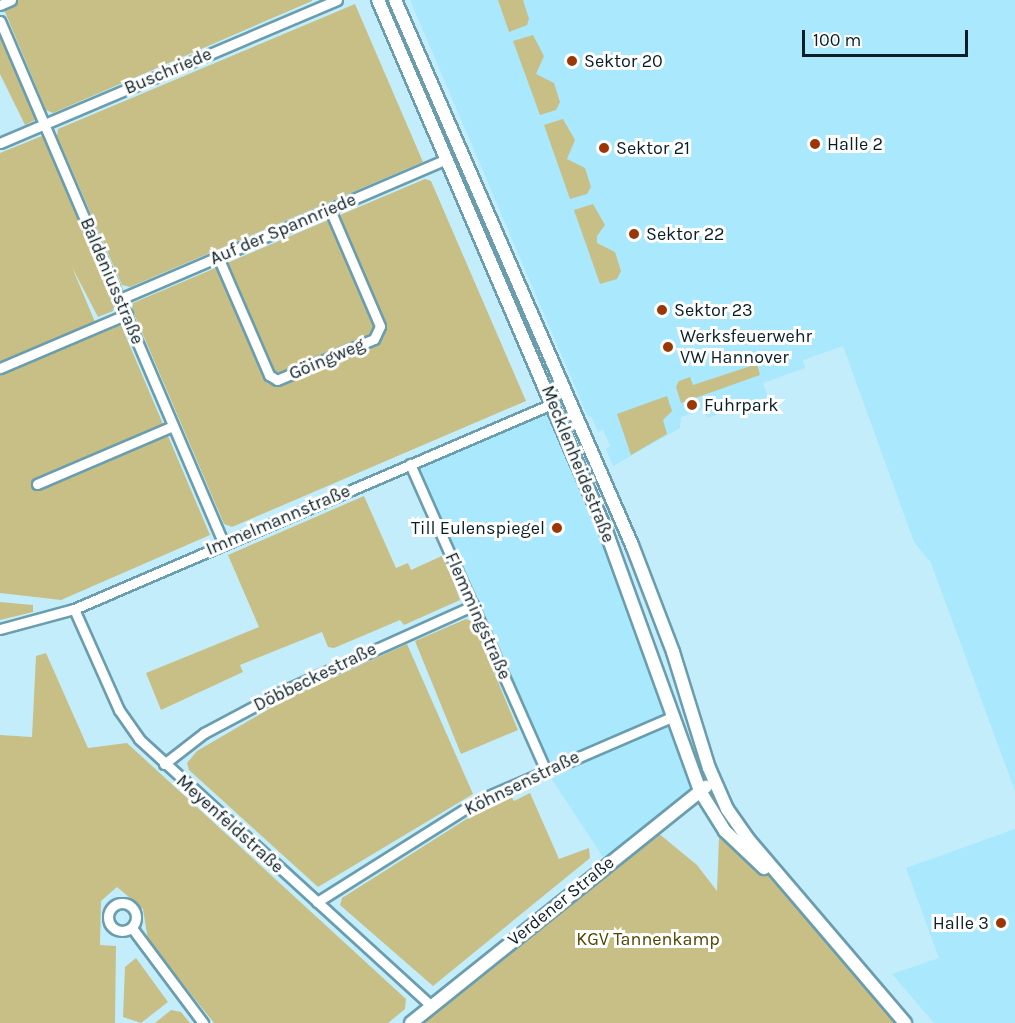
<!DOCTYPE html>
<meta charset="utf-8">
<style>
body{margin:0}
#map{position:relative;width:1015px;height:1023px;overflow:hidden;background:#c3edfb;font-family:Karla,sans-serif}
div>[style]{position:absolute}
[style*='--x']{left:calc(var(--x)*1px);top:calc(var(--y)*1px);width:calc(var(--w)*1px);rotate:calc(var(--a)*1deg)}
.built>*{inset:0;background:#a9e8fd}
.green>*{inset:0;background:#c8bf86}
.roads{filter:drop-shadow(2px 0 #6a9dad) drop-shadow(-2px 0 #6a9dad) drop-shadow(0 2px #6a9dad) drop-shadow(0 -2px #6a9dad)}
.street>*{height:9px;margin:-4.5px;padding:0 4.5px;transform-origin:4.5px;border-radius:4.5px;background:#fff}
.street>.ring{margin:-4.5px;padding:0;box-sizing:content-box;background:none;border:9px solid #fff;border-radius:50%}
.secondary>*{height:12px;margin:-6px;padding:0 6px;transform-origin:6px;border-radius:6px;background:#fff}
.dots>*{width:16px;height:16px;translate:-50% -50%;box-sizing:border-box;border:3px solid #fff;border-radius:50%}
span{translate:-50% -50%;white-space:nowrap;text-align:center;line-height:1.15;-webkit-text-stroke:6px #fff;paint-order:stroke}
.poi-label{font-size:18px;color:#0a1f25}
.left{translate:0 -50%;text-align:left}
.right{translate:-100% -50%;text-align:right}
.street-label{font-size:18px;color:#0a1f25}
.park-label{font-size:18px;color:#504600}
.scale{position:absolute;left:802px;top:30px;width:166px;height:27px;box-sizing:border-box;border:3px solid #0a1f25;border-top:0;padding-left:8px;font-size:18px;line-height:21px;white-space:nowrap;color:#0a1f25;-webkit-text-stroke:4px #fff;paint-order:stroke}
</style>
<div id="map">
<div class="built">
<div style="clip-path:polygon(410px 0,1015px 0,1015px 791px,931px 563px,914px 542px,843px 346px,803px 360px,805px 368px,763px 383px,768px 397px,707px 418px,704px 409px,681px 417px,680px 428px,613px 466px,606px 449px,610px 446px,603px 430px,598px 432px,591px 416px,588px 417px)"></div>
<div style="clip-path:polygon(554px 403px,700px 791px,607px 863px,545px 769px,410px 464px)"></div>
<div style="clip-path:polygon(1015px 829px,1015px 1023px,934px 1023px,892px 974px,939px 958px,906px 868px)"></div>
</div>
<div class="green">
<div style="clip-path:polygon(0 0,312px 0,312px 1px,53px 113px,46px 110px)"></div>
<div style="clip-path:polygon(498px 0,523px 0,529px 19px,527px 25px,509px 32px)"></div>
<div style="clip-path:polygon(355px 4px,423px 162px,130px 287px,122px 285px,57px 136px,58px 129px)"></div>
<div style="clip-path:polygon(0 31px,36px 114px,35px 120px,25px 125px,0 74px)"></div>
<div style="clip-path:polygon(533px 35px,544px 56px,536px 74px,554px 83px,560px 102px,556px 110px,540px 115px,513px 41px)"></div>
<div style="clip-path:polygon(563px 119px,575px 140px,567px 159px,585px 168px,591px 187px,587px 194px,570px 199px,544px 125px)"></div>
<div style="clip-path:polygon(42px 136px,48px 142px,114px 307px,113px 311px,98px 317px,72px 267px,95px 322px,0 363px,0 153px)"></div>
<div style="clip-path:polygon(425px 179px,431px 181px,526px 401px,232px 527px,224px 524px,132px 309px,133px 303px)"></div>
<div style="clip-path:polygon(593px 204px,605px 225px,597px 236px,597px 243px,615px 252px,621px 271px,617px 279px,600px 284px,574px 210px)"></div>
<div style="clip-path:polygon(121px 325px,210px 535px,61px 600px,0 593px,0 375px)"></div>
<div style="clip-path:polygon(757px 364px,760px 375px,681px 403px,676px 387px,679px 381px,690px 377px,693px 385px)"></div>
<div style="clip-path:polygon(667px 396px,672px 411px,663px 420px,667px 434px,631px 455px,617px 414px)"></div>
<div style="clip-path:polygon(364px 496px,396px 568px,408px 563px,411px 570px,444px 555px,460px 600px,404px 625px,400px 620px,334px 648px,328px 647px,322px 632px,240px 665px,243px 672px,161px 710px,146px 673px,259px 627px,228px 555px)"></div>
<div style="clip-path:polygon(0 602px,33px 605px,33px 612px,0 620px)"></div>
<div style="clip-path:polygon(466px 619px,473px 622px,518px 730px,461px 754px,415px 641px)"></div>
<div style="clip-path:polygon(407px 644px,473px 794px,318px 887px,189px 770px,187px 763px,197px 751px,286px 699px)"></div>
<div style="clip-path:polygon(46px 653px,88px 748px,127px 743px,406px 999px,405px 1009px,388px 1023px,214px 1023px,148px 940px,143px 909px,117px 887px,101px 901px,100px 945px,116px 946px,115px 1023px,0 1023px,0 735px,32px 737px,36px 656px)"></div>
<div style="clip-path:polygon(530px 793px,559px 859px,589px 848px,590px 858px,433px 986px,340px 905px,342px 898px,476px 813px,511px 796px,514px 801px)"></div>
<div style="clip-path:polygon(652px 828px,697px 865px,717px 891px,719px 838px,725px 831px,804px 906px,903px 1023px,411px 1023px)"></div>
<div style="clip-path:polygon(136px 958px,168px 1002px,141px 1023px,123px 1017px,125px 967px)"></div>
<div style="clip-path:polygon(171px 1010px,181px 1012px,190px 1023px,155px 1023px)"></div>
</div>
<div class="roads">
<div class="street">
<div style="--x:0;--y:5;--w:12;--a:-24"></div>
<div style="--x:0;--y:21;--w:567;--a:66.83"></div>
<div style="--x:0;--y:143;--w:366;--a:-23"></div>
<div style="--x:218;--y:257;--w:129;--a:66.6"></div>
<div style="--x:269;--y:375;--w:9;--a:32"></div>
<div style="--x:277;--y:380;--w:105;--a:-22.9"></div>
<div style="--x:374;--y:339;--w:14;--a:-65"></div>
<div style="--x:380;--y:326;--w:126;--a:-113.3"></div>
<div style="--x:120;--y:299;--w:355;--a:-23.2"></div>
<div style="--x:0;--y:368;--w:138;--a:-23"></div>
<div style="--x:410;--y:464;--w:334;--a:66.1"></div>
<div style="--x:37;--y:484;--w:148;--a:-23.1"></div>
<div style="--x:74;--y:609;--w:111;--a:66"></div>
<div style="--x:119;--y:710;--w:35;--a:55"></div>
<div style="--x:139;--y:739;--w:396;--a:42.4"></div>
<div style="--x:0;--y:629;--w:77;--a:-15.1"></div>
<div style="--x:74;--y:609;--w:522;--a:-23.23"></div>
<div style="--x:164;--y:764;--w:51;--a:-37.8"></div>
<div style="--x:204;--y:733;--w:89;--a:-28"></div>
<div style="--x:283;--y:691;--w:209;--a:-24.2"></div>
<div style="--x:317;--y:902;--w:191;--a:-32.2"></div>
<div style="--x:479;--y:800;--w:212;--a:-23.3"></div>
<div class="ring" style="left:108px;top:903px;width:19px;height:19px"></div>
<div style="--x:132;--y:928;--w:119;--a:53.2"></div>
</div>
<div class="secondary">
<div style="--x:378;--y:0;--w:578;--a:66.76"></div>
<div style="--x:606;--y:531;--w:276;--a:70.1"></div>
<div style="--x:700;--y:791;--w:47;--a:58"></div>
<div style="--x:725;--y:831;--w:54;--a:43.5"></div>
<div style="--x:395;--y:0;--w:594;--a:66.5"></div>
<div style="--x:632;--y:545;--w:115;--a:69"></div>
<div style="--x:673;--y:652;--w:121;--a:72.8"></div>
<div style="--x:709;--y:768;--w:45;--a:66.3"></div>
<div style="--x:727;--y:809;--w:37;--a:55"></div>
<div style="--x:748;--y:839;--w:242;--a:49.5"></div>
<div style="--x:411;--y:1023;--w:378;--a:-38.7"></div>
</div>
</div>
<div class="dots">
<div style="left:572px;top:61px;background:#9b3605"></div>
<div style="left:815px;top:144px;background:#9b3605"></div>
<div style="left:604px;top:148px;background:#9b3605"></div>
<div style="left:634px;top:234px;background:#9b3605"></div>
<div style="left:662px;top:310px;background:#9b3605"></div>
<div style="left:668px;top:347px;background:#9b3605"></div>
<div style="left:692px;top:405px;background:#9b3605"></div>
<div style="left:557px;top:528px;background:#9b3605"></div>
<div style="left:1001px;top:923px;background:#9b3605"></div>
</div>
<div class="poi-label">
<span class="left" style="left:584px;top:61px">Sektor 20</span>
<span class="left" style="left:827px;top:144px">Halle 2</span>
<span class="left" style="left:616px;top:148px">Sektor 21</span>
<span class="left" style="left:646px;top:234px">Sektor 22</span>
<span class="left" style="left:674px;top:310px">Sektor 23</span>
<span class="left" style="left:680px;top:347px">Werksfeuerwehr<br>VW Hannover</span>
<span class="left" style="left:704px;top:405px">Fuhrpark</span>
<span class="right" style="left:545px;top:528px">Till Eulenspiegel</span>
<span class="right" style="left:989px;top:923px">Halle 3</span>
</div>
<div class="street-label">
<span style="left:168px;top:71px;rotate:-23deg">Buschriede</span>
<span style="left:283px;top:229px;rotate:-23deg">Auf der Spannriede</span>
<span style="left:112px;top:281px;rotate:67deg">Baldeniusstraße</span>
<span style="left:327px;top:359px;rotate:-23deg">Göingweg</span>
<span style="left:578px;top:464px;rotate:68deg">Mecklenheidestraße</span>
<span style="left:278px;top:520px;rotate:-23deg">Immelmannstraße</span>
<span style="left:478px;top:616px;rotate:66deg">Flemmingstraße</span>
<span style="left:315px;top:677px;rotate:-26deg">Döbbeckestraße</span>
<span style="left:522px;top:783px;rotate:-26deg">Köhnsenstraße</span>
<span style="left:230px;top:824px;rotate:42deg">Meyenfeldstraße</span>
<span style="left:561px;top:901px;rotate:-39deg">Verdener Straße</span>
</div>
<div class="park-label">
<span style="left:648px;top:939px">KGV Tannenkamp</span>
</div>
<div class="scale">100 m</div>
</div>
